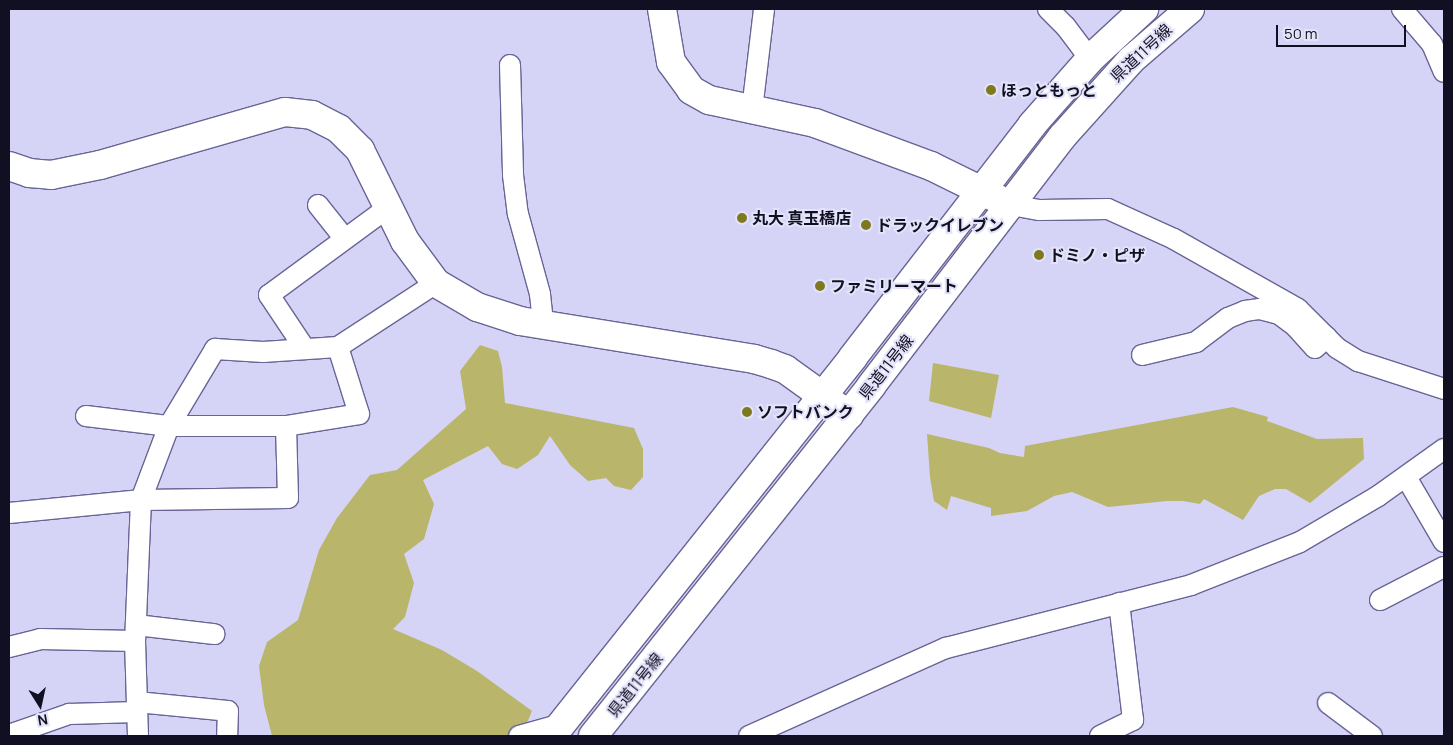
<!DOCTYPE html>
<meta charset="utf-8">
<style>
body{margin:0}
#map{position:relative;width:1453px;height:745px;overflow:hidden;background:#d5d4f6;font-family:Manrope,"Noto Sans JP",sans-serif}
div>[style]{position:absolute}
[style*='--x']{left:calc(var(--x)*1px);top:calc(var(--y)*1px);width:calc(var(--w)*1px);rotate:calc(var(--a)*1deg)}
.green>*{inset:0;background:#b9b56a}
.roads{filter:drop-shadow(1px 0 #686596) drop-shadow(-1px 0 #686596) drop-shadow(0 1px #686596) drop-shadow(0 -1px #686596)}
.street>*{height:20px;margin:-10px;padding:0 10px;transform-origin:10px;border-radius:10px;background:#fff}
.secondary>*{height:28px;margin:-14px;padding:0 14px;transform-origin:14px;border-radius:14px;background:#fff}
.dots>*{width:14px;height:14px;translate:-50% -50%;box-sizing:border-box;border:2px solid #e3e3f9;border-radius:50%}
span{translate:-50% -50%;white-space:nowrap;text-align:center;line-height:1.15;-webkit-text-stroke:4px #e3e3f9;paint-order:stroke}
.street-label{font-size:16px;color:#110f22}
.poi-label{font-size:16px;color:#110f22;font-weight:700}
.left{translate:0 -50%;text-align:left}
.frame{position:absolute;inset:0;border:10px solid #110f22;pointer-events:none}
.north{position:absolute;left:15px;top:680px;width:50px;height:50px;-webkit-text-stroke:4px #e3e3f9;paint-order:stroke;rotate:170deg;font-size:14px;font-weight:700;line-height:20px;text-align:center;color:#110f22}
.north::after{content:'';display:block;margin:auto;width:18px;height:22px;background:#110f22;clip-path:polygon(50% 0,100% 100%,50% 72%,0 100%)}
.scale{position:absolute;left:1276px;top:25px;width:130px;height:22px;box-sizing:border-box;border:2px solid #110f22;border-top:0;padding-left:6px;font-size:15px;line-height:18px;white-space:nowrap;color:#110f22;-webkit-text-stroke:4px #e3e3f9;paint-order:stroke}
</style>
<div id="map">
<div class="green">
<div style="clip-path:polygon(480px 345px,498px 351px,502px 367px,505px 403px,634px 428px,643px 449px,643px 477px,631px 490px,614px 486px,606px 478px,588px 481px,570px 465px,550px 436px,538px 455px,517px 469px,502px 464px,488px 446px,423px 480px,434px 504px,424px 539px,404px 554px,414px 583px,405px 617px,393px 629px,442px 650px,477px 671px,532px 711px,527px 723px,511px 736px,272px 736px,264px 705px,259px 666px,267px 642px,298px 620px,319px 550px,337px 518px,370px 475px,397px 470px,466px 409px,460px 371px)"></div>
<div style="clip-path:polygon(933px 363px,999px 375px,991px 418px,929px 401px)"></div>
<div style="clip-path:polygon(1233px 407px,1268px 417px,1267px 421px,1317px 439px,1363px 438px,1364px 459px,1310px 503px,1286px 489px,1275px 489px,1259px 496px,1243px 520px,1204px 499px,1200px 504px,1183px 501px,1167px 501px,1108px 507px,1072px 492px,1054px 496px,1027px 511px,991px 516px,991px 508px,951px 496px,947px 510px,934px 501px,930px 477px,927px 434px,989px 448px,1000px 453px,1024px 457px,1025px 446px)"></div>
</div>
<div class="roads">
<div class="street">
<div style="--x:1048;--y:9;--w:25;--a:45"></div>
<div style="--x:1066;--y:27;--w:40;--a:53"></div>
<div style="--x:1402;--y:9;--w:46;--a:49.4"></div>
<div style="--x:1432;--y:44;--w:30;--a:67"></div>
<div style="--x:510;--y:65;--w:110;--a:88.4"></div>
<div style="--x:513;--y:175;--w:39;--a:83"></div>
<div style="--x:518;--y:214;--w:83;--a:74.6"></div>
<div style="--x:540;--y:294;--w:31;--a:84"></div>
<div style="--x:752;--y:110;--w:102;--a:-83.2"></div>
<div style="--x:318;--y:205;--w:43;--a:51.5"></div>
<div style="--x:1011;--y:205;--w:29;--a:10"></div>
<div style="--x:1040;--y:210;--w:68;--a:-0.8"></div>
<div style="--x:1108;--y:209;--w:72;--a:24.4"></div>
<div style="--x:1174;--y:239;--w:142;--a:29.4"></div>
<div style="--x:1298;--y:309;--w:55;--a:45"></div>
<div style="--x:1337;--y:348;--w:25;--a:32"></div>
<div style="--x:1358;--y:361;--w:90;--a:18"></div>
<div style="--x:305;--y:349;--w:65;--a:-123.7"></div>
<div style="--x:269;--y:295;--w:149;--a:-36.3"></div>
<div style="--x:1142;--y:355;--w:56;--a:-13.5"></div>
<div style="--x:1196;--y:342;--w:40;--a:-37"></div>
<div style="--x:1228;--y:318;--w:18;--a:-22"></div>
<div style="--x:1245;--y:311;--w:15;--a:-8"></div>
<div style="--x:1260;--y:309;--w:20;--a:15"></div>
<div style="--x:1279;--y:314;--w:21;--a:37"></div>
<div style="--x:1296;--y:327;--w:28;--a:48"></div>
<div style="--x:1315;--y:348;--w:16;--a:-43"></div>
<div style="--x:86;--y:416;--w:84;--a:6.9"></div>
<div style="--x:169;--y:426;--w:117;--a:0"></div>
<div style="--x:286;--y:426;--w:72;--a:88.4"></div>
<div style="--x:288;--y:498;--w:147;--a:179.2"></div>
<div style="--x:141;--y:500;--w:141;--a:92.4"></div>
<div style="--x:135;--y:641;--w:95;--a:88.2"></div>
<div style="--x:286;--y:426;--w:74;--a:-9.3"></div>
<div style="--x:359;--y:414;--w:70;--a:-107.4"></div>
<div style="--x:1406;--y:477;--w:75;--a:59.7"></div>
<div style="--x:9;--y:513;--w:133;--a:-5.6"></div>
<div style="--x:141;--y:500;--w:79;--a:-69.3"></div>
<div style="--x:169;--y:426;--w:90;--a:-59.1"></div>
<div style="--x:215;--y:349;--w:48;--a:3.6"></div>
<div style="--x:263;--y:352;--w:75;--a:-3.8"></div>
<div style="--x:338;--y:347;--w:117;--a:-33.1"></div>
<div style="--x:1380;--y:600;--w:72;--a:-27.3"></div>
<div style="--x:136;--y:625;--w:79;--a:6.6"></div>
<div style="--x:9;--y:647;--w:32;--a:-14"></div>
<div style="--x:40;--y:639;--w:95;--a:1.2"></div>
<div style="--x:137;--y:702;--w:91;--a:5.6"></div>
<div style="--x:228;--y:711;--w:25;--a:92"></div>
<div style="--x:1328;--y:703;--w:55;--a:36.9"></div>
<div style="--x:9;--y:735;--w:64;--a:-19.3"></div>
<div style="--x:69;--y:714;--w:68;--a:-1.7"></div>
<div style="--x:519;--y:736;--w:45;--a:-15.6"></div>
<div style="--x:749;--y:736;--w:216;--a:-24.1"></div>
<div style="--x:946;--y:648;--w:253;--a:-14.4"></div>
<div style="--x:1191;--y:585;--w:117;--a:-21.5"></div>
<div style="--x:1300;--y:542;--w:91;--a:-30.5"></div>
<div style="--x:1378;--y:496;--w:81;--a:-35.5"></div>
<div style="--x:1100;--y:736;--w:37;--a:-26"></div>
<div style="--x:1133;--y:720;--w:118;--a:-96.8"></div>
</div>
<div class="secondary">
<div style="--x:662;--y:9;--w:54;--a:80.4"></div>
<div style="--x:671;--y:62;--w:34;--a:54"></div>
<div style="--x:691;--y:90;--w:21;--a:29"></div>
<div style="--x:709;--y:100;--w:108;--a:12.2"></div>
<div style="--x:815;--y:123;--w:124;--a:20.3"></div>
<div style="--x:931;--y:166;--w:75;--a:26.2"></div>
<div style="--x:9;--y:166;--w:21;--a:19"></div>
<div style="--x:29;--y:173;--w:22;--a:5"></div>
<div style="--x:51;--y:175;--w:50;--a:-11.5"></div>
<div style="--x:100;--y:165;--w:192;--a:-16"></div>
<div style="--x:285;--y:112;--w:27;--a:6"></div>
<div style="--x:312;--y:115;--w:30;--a:27"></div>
<div style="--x:339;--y:129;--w:30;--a:45"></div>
<div style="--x:360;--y:150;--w:102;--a:63.7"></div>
<div style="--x:405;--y:241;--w:52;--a:53.6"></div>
<div style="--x:436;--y:283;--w:48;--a:30.3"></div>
<div style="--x:477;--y:307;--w:45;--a:18"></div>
<div style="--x:520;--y:321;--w:237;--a:9.2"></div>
<div style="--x:754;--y:359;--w:18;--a:16"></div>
<div style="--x:771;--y:364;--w:15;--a:20"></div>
<div style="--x:785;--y:369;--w:79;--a:35.7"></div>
<div style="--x:552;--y:736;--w:484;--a:-51.5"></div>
<div style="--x:853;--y:357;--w:293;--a:-52.3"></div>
<div style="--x:1032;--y:125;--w:88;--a:-48.7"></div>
<div style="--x:1090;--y:59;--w:74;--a:-42.8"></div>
<div style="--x:593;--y:736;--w:447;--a:-51.5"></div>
<div style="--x:871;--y:386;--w:314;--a:-52.5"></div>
<div style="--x:1062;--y:137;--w:103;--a:-48.1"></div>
<div style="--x:1131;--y:60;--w:78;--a:-40.8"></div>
</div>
</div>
<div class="dots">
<div style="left:991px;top:90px;background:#7e791f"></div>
<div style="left:742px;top:218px;background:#7e791f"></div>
<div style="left:866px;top:225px;background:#7e791f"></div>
<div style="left:1039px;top:255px;background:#7e791f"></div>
<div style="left:820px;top:286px;background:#7e791f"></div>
<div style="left:747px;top:412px;background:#7e791f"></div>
</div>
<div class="street-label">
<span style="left:1141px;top:53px;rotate:-43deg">県道11号線</span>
<span style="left:886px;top:367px;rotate:-52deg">県道11号線</span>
<span style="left:635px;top:685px;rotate:-51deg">県道11号線</span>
</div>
<div class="poi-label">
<span class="left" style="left:1001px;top:90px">ほっともっと</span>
<span class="left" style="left:752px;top:218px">丸大 真玉橋店</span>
<span class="left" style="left:876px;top:225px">ドラックイレブン</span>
<span class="left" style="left:1049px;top:255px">ドミノ・ピザ</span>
<span class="left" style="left:830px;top:286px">ファミリーマート</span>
<span class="left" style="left:757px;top:412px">ソフトバンク</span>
</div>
<div class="frame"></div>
<div class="north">N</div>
<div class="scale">50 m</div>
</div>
